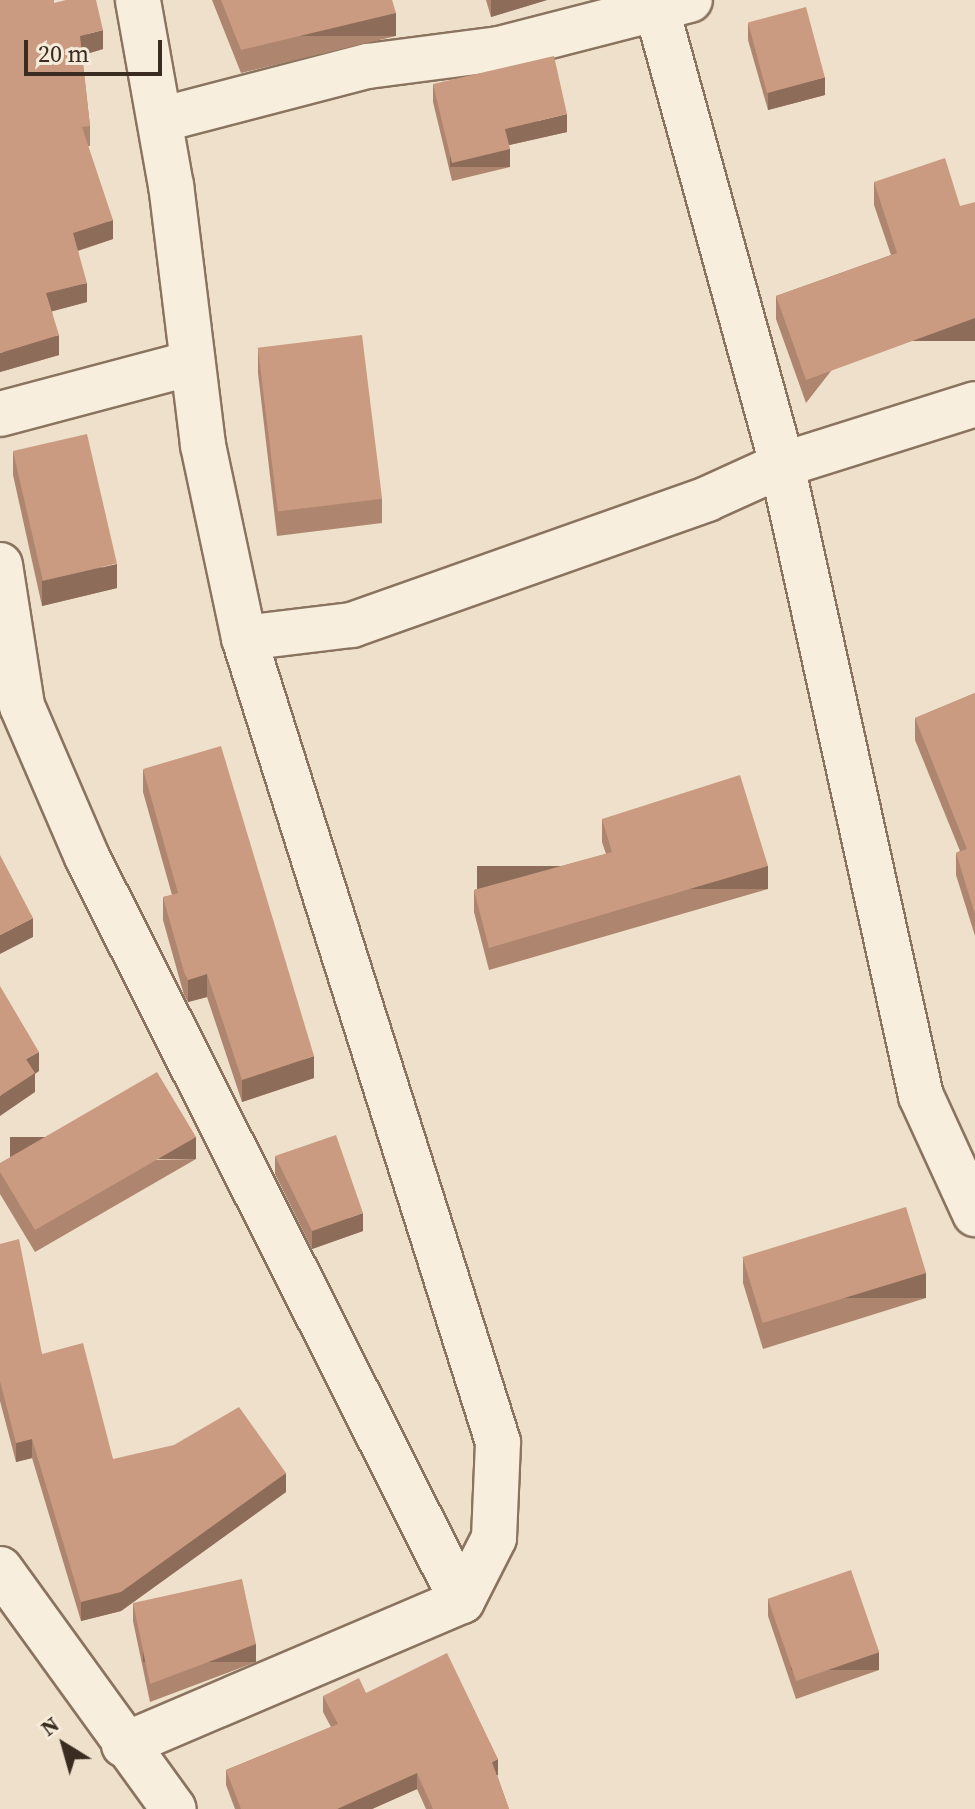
<!DOCTYPE html>
<style>
body{margin:0}
#map{position:relative;width:975px;height:1809px;overflow:hidden;background:#eee0ca;font-family:"Source Serif 4",serif}
div>[style]{position:absolute}
[style*='--x']{left:calc(var(--x)*1px);top:calc(var(--y)*1px);width:calc(var(--w)*1px);rotate:calc(var(--a)*1deg)}
.roads{filter:drop-shadow(2px 0 #8a735f) drop-shadow(-2px 0 #8a735f) drop-shadow(0 2px #8a735f) drop-shadow(0 -2px #8a735f)}
.street>*{height:44px;margin:-22px;padding:0 22px;transform-origin:22px;border-radius:22px;background:#f8eedd}
.wall>*{inset:0;background:#ae856f}
.shaded-wall>*{inset:0;background:#8d6c5a;transform-origin:0 0}
.building>*{inset:0;background:#ca9b81;transform-origin:0 0}
span{translate:-50% -50%;white-space:nowrap;text-align:center;line-height:1.15;-webkit-text-stroke:8px #f5ebda;paint-order:stroke}
.north{position:absolute;left:24px;top:1705px;width:80px;height:80px;-webkit-text-stroke:6px #f5ebda;paint-order:stroke;rotate:323deg;font-size:22px;font-weight:700;line-height:32px;text-align:center;color:#3b2c22}
.north::after{content:'';display:block;margin:auto;width:28px;height:36px;background:#3b2c22;clip-path:polygon(50% 0,100% 100%,50% 72%,0 100%)}
.scale{position:absolute;left:24px;top:40px;width:138px;height:36px;box-sizing:border-box;border:4px solid #3b2c22;border-top:0;padding-left:10px;font-size:24px;line-height:28px;white-space:nowrap;color:#3b2c22;-webkit-text-stroke:6px #f5ebda;paint-order:stroke}
</style>
<div id="map">
<div class="roads">
<div class="street">
<div style="--x:657;--y:10;--w:472;--a:74.6"></div>
<div style="--x:782;--y:465;--w:646;--a:77.58"></div>
<div style="--x:921;--y:1096;--w:130;--a:65.4"></div>
<div style="--x:160;--y:120;--w:215;--a:-14.6"></div>
<div style="--x:368;--y:66;--w:132;--a:-7.4"></div>
<div style="--x:499;--y:49;--w:197;--a:-14.4"></div>
<div style="--x:0;--y:414;--w:199;--a:-14.9"></div>
<div style="--x:0;--y:565;--w:143;--a:81.1"></div>
<div style="--x:22;--y:706;--w:164;--a:66.7"></div>
<div style="--x:87;--y:857;--w:833;--a:63.25"></div>
<div style="--x:244;--y:638;--w:109;--a:-6.9"></div>
<div style="--x:352;--y:625;--w:377;--a:-19.5"></div>
<div style="--x:707;--y:499;--w:82;--a:-24.4"></div>
<div style="--x:782;--y:465;--w:202;--a:-17.5"></div>
<div style="--x:0;--y:1569;--w:296;--a:54.1"></div>
<div style="--x:124;--y:1745;--w:367;--a:-23.1"></div>
<div style="--x:462;--y:1601;--w:71;--a:-63.1"></div>
<div style="--x:494;--y:1538;--w:96;--a:-87.6"></div>
<div style="--x:498;--y:1442;--w:843;--a:-107.53"></div>
<div style="--x:244;--y:638;--w:197;--a:-102"></div>
<div style="--x:203;--y:445;--w:261;--a:-97"></div>
<div style="--x:171;--y:186;--w:189;--a:-100.1"></div>
</div>
</div>
<div class="wall">
<div style="clip-path:polygon(212px 0,392px 0,396px 36px,241px 73px)"></div>
<div style="clip-path:polygon(486px 0,547px 0,491px 17px)"></div>
<div style="clip-path:polygon(54px 3px,103px 49px,82px 55px,90px 126px,90px 146px,88px 146px,113px 239px,78px 251px,87px 302px,52px 311px,59px 355px,0 372px)"></div>
<div style="clip-path:polygon(748px 23px,825px 95px,768px 110px,748px 40px)"></div>
<div style="clip-path:polygon(433px 84px,567px 132px,509px 145px,510px 167px,452px 181px,433px 102px)"></div>
<div style="clip-path:polygon(874px 182px,960px 206px,806px 403px,776px 319px,776px 296px,891px 255px,874px 205px)"></div>
<div style="clip-path:polygon(258px 349px,382px 499px,382px 523px,277px 536px,258px 373px)"></div>
<div style="clip-path:polygon(13px 451px,117px 588px,42px 606px,13px 475px)"></div>
<div style="clip-path:polygon(975px 693px,975px 936px,956px 875px,956px 853px,960px 851px,915px 740px,915px 718px)"></div>
<div style="clip-path:polygon(143px 769px,314px 1078px,242px 1102px,207px 997px,188px 1002px,184px 995px,163px 920px,163px 897px,172px 895px,143px 792px)"></div>
<div style="clip-path:polygon(602px 819px,768px 889px,489px 970px,474px 912px,474px 890px,606px 854px,602px 842px)"></div>
<div style="clip-path:polygon(275px 1156px,363px 1231px,312px 1249px,275px 1174px)"></div>
<div style="clip-path:polygon(196px 1159px,35px 1252px,0 1194px,0 1163px)"></div>
<div style="clip-path:polygon(0 1244px,42px 1354px,113px 1459px,286px 1492px,121px 1611px,81px 1621px,32px 1458px,16px 1462px,0 1401px)"></div>
<div style="clip-path:polygon(743px 1258px,926px 1298px,763px 1349px,743px 1283px)"></div>
<div style="clip-path:polygon(768px 1599px,879px 1670px,796px 1699px,768px 1616px)"></div>
<div style="clip-path:polygon(133px 1603px,256px 1662px,150px 1702px,133px 1621px)"></div>
<div style="clip-path:polygon(366px 1693px,498px 1775px,497px 1775px,509px 1809px,426px 1809px,417px 1789px,372px 1809px,235px 1809px,226px 1785px,226px 1770px,331px 1727px,323px 1712px,323px 1696px)"></div>
</div>
<div class="shaded-wall">
<div style="clip-path:polygon(491px 0,547px 0,491px 17px)"></div>
<div style="left:396px;top:13px;width:23px;height:159px;rotate:90deg"></div>
<div style="clip-path:polygon(103px 30px,103px 49px,80px 56px,80px 36px)"></div>
<div style="clip-path:polygon(825px 77px,825px 95px,768px 110px,768px 93px)"></div>
<div style="clip-path:polygon(567px 114px,567px 132px,505px 146px,505px 129px)"></div>
<div style="left:510px;top:149px;width:18px;height:60px;rotate:90deg"></div>
<div style="clip-path:polygon(113px 220px,113px 239px,73px 252px,73px 233px)"></div>
<div style="clip-path:polygon(87px 283px,87px 302px,46px 313px,46px 293px)"></div>
<div style="left:975px;top:318px;width:23px;height:180px;rotate:90deg"></div>
<div style="clip-path:polygon(59px 335px,59px 355px,0 372px,0 353px)"></div>
<div style="clip-path:polygon(117px 564px,117px 588px,42px 606px,42px 581px)"></div>
<div style="left:768px;top:866px;width:23px;height:291px;rotate:90deg"></div>
<div style="clip-path:polygon(33px 918px,33px 937px,0 954px,0 935px)"></div>
<div style="clip-path:polygon(207px 974px,207px 997px,188px 1002px,188px 980px)"></div>
<div style="clip-path:polygon(39px 1052px,39px 1071px,35px 1074px,35px 1092px,0 1116px,0 1096px,26px 1059px)"></div>
<div style="clip-path:polygon(314px 1056px,314px 1078px,242px 1102px,242px 1080px)"></div>
<div style="left:196px;top:1137px;width:22px;height:186px;rotate:90deg"></div>
<div style="clip-path:polygon(363px 1213px,363px 1231px,312px 1249px,312px 1231px)"></div>
<div style="left:926px;top:1273px;width:25px;height:171px;rotate:90deg"></div>
<div style="clip-path:polygon(32px 1439px,32px 1458px,16px 1462px,16px 1443px)"></div>
<div style="clip-path:polygon(286px 1473px,286px 1492px,121px 1611px,81px 1621px,81px 1602px)"></div>
<div style="left:256px;top:1644px;width:18px;height:113px;rotate:90deg"></div>
<div style="left:879px;top:1652px;width:18px;height:88px;rotate:90deg"></div>
<div style="clip-path:polygon(498px 1759px,498px 1775px,492px 1778px,492px 1762px)"></div>
<div style="clip-path:polygon(417px 1773px,417px 1789px,372px 1809px,337px 1809px)"></div>
</div>
<div class="building">
<div style="clip-path:polygon(0 0,54px 0,54px 3px,66px 0,96px 0,103px 30px,80px 36px,90px 126px,82px 127px,113px 220px,73px 233px,87px 283px,46px 293px,59px 335px,0 353px)"></div>
<div style="clip-path:polygon(221px 0,392px 0,396px 13px,241px 50px)"></div>
<div style="left:806px;top:7px;width:73px;height:60px;rotate:75deg"></div>
<div style="clip-path:polygon(554px 56px,567px 114px,505px 129px,510px 149px,452px 163px,433px 84px)"></div>
<div style="clip-path:polygon(945px 158px,960px 206px,975px 202px,975px 318px,806px 380px,776px 296px,897px 253px,874px 182px)"></div>
<div style="left:362px;top:335px;width:165px;height:105px;rotate:83deg"></div>
<div style="left:87px;top:434px;width:133px;height:76px;rotate:77deg"></div>
<div style="clip-path:polygon(975px 693px,975px 914px,956px 853px,967px 849px,915px 718px)"></div>
<div style="clip-path:polygon(221px 746px,314px 1056px,242px 1080px,207px 974px,188px 980px,184px 972px,163px 897px,178px 893px,143px 769px)"></div>
<div style="clip-path:polygon(740px 775px,768px 866px,489px 948px,474px 890px,612px 852px,602px 819px)"></div>
<div style="clip-path:polygon(0 855px,33px 918px,0 935px)"></div>
<div style="clip-path:polygon(0 986px,39px 1052px,26px 1059px,35px 1073px,0 1096px)"></div>
<div style="clip-path:polygon(157px 1072px,196px 1137px,35px 1230px,0 1172px,0 1163px)"></div>
<div style="clip-path:polygon(336px 1135px,363px 1213px,312px 1231px,275px 1156px)"></div>
<div style="left:906px;top:1207px;width:69px;height:171px;rotate:73deg"></div>
<div style="clip-path:polygon(19px 1239px,42px 1354px,83px 1343px,113px 1459px,174px 1445px,239px 1407px,286px 1473px,121px 1592px,81px 1602px,32px 1439px,16px 1443px,0 1381px,0 1244px)"></div>
<div style="left:851px;top:1570px;width:87px;height:88px;rotate:71deg"></div>
<div style="clip-path:polygon(242px 1579px,256px 1644px,150px 1684px,133px 1603px)"></div>
<div style="clip-path:polygon(447px 1653px,498px 1759px,492px 1762px,509px 1809px,433px 1809px,417px 1773px,337px 1809px,241px 1809px,226px 1770px,338px 1724px,323px 1696px,359px 1678px,366px 1693px)"></div>
</div>
<div class="north">N</div>
<div class="scale">20 m</div>
</div>
